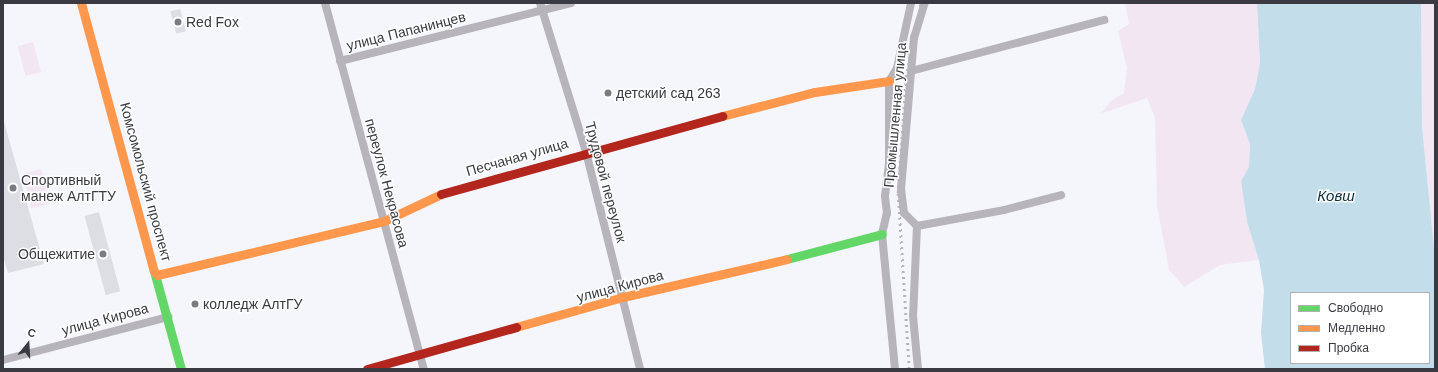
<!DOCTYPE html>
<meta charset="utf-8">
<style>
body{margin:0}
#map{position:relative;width:1438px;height:372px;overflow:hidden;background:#f5f6fc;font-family:Helvetica,sans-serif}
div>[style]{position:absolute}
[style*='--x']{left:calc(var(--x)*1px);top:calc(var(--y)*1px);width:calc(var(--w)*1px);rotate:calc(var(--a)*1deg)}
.green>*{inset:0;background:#f2e6f2;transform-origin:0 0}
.water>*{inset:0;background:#c3ddeb}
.building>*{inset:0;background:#dcdee4;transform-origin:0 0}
.street>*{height:8px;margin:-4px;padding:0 4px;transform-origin:4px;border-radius:4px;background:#b7b4bc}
.fast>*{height:9px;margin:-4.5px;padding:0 4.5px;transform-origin:4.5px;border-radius:4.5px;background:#63d668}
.slow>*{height:9px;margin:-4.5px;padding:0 4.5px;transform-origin:4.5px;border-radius:4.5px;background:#ff974d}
.jam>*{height:9px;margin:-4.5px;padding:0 4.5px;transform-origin:4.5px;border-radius:4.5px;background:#b3261e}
.rail>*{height:2.5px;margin-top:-1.25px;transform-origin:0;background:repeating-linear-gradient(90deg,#b5b4bb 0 2px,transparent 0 6px)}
.dots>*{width:11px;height:11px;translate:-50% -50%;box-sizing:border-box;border:2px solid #fff;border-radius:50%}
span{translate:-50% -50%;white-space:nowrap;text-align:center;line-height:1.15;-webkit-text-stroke:3px #fff;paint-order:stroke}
.poi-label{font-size:14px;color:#3a3b42}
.left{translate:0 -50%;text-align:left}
.right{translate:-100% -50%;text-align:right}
.street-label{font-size:14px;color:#3a3b42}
.water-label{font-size:15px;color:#0c2d3b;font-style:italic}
.frame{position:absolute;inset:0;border:4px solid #3a3b42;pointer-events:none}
.legend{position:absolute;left:1290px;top:292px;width:140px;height:72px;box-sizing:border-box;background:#fff;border:1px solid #b0b1b3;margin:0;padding:5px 7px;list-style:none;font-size:12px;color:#3a3b42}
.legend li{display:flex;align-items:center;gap:8px;height:20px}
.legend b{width:20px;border:1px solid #b0b1b3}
.north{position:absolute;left:8px;top:324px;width:40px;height:40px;-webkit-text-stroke:3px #fff;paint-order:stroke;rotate:18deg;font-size:11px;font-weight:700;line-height:16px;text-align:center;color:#3a3b42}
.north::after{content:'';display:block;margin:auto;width:14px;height:18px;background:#3a3b42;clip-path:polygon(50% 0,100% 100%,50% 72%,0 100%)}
</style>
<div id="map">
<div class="green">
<div style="clip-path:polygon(1125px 3px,1257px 3px,1260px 63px,1255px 89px,1241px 120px,1250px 144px,1249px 167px,1241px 181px,1247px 222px,1259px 260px,1220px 265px,1184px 287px,1169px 270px,1157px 205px,1155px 118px,1147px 98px,1100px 114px,1111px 101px,1124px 93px,1127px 68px,1118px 31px,1129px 24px)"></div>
<div style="clip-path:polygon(1421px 3px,1435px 3px,1435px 258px,1422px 127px)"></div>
<div style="left:33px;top:42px;width:31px;height:16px;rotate:75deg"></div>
<div style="left:41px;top:169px;width:36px;height:19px;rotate:76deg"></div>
</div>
<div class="water">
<div style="clip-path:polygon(evenodd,1257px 3px,1421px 3px,1422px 127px,1435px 258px,1435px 369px,1265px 369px,1261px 333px,1264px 290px,1259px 260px,1247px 222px,1241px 181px,1249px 167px,1250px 144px,1241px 120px,1255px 89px,1260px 63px,1257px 3px,1291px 293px,1429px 293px,1429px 363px,1291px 363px,1291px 293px)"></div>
</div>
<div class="building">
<div style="left:180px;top:9px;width:23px;height:10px;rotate:75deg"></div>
<div style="clip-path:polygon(3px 118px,44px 264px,8px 273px,3px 256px)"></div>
<div style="left:99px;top:212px;width:82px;height:15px;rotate:75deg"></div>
</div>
<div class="street">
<div style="--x:325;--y:3;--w:379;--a:74.9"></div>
<div style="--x:540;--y:3;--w:156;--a:72.8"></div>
<div style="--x:586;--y:152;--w:224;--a:76"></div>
<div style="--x:340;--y:61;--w:238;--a:-14.1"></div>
<div style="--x:911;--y:71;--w:200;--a:-14.8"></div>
<div style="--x:917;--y:226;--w:18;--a:-135"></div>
<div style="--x:904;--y:213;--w:24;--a:-97"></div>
<div style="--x:901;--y:189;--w:152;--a:-85.1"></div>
<div style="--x:914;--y:38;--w:37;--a:-73"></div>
<div style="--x:917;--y:226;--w:88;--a:-10.4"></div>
<div style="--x:1004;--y:210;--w:59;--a:-14.7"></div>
<div style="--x:917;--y:226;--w:90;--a:92.5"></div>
<div style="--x:913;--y:316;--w:53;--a:84.6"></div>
<div style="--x:3;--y:360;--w:171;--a:-14.6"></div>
<div style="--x:895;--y:369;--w:136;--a:-95.5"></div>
<div style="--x:882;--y:234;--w:22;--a:-77"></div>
<div style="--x:887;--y:213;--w:17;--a:-97"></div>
<div style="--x:885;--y:196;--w:33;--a:-83"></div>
<div style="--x:889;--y:163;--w:82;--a:-90"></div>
<div style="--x:889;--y:81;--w:15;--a:-58"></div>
<div style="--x:897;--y:68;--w:66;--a:-77.8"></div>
</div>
<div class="fast">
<div style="--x:787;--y:259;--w:98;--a:-14.7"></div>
<div style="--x:154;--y:271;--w:102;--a:74.6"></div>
</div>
<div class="slow">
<div style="--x:81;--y:3;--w:278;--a:74.8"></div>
<div style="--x:722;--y:116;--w:96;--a:-14.5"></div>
<div style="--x:815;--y:92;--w:75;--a:-8.5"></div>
<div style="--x:157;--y:275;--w:233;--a:-13.4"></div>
<div style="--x:384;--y:221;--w:63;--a:-25.3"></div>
<div style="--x:516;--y:327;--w:111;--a:-15.7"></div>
<div style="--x:623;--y:297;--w:168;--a:-13"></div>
</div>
<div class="jam">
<div style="--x:441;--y:194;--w:292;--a:-15.5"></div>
<div style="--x:367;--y:369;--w:155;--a:-15.7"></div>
</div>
<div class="rail">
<div style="--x:909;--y:369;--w:176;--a:-93.6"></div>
<div style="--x:898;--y:193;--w:116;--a:-86.1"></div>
<div style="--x:906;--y:77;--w:76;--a:-78.5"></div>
</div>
<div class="dots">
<div style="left:178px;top:22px;background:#7b7c83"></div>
<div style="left:608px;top:93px;background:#7b7c83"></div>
<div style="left:13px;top:188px;background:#7b7c83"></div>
<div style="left:103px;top:254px;background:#7b7c83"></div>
<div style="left:195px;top:304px;background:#7b7c83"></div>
</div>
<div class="poi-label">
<span class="left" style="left:186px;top:22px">Red Fox</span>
<span class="left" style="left:616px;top:93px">детский сад 263</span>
<span class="left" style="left:21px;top:188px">Спортивный<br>манеж АлтГТУ</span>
<span class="right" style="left:95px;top:254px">Общежитие</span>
<span class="left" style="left:203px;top:304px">колледж АлтГУ</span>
</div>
<div class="street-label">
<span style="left:406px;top:31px;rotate:-14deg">улица Папанинцев</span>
<span style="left:895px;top:115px;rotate:-85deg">Промышленная улица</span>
<span style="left:517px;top:157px;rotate:-16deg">Песчаная улица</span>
<span style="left:146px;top:182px;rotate:75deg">Комсомольский проспект</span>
<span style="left:606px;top:182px;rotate:75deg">Трудовой переулок</span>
<span style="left:387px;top:183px;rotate:75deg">переулок Некрасова</span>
<span style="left:620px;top:286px;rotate:-15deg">улица Кирова</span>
<span style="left:105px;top:319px;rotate:-15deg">улица Кирова</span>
</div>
<div class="water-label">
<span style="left:1336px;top:196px">Ковш</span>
</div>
<div class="frame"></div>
<ul class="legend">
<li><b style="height:5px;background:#63d668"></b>Свободно</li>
<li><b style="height:5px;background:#ff974d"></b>Медленно</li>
<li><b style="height:5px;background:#b3261e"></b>Пробка</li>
</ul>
<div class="north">С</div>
</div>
